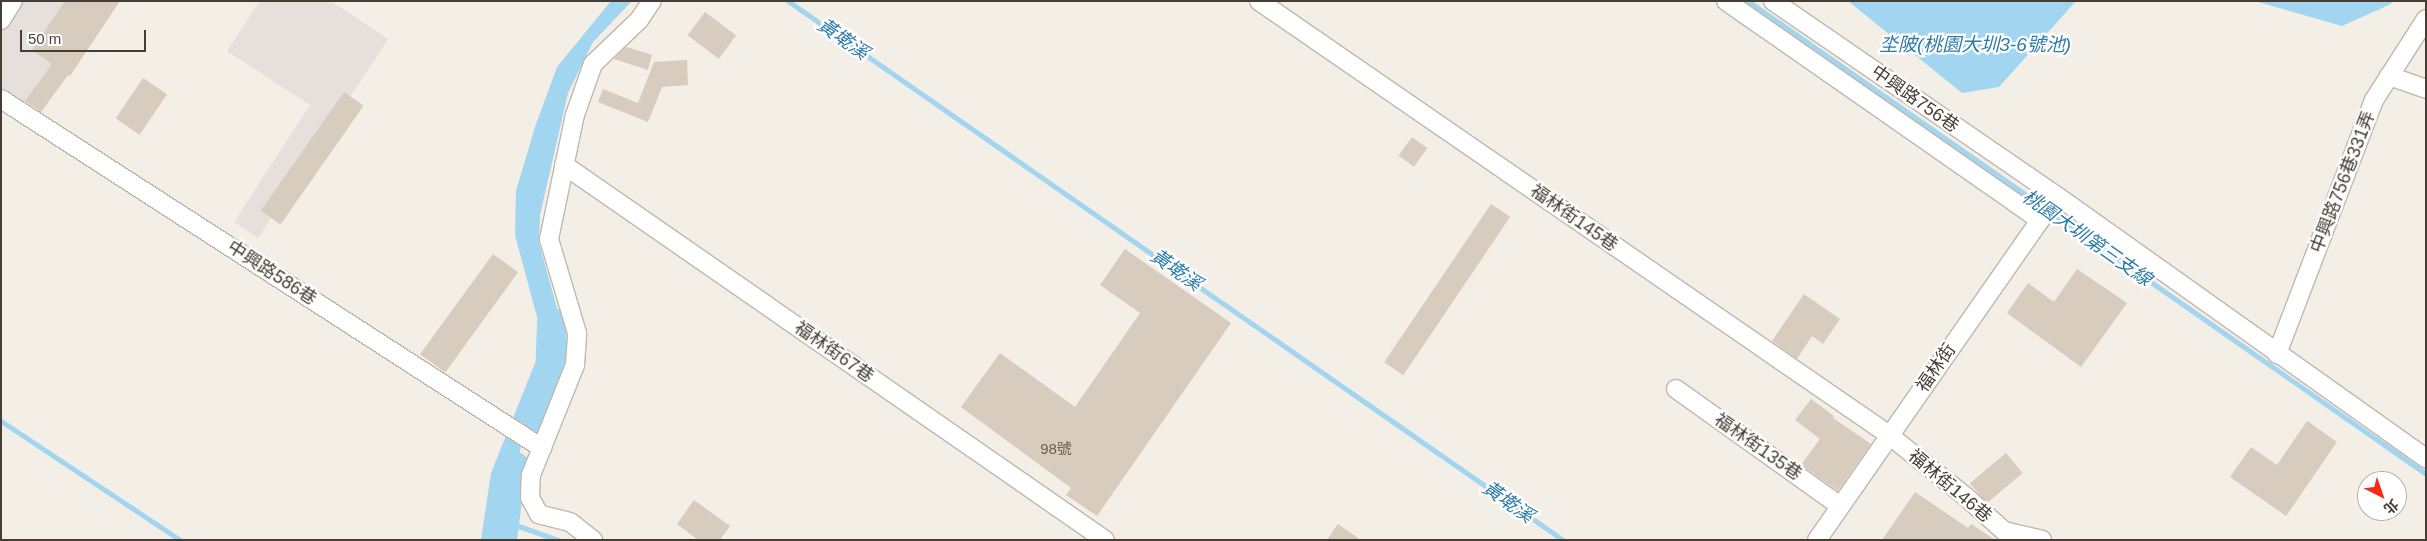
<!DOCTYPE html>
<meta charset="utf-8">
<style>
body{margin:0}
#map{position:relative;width:2427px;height:541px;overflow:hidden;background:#f3eee6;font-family:Helvetica,"Noto Sans TC",sans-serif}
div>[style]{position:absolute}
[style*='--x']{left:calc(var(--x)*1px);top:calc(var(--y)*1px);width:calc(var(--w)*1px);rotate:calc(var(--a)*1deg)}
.industrial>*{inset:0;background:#e5e0db}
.water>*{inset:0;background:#a2d5f0}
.stream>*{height:5px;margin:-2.5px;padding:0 2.5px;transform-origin:2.5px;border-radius:2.5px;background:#a2d5f0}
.river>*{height:30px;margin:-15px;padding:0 15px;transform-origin:15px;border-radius:15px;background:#a2d5f0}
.building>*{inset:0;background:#d7ccbe;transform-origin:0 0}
.roads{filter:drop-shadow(1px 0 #c1b8ac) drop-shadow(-1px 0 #c1b8ac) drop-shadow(0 1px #c1b8ac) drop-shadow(0 -1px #c1b8ac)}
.minor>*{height:18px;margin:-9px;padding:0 9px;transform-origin:9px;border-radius:9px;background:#fff}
span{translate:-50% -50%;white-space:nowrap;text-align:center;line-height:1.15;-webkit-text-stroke:4.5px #fff;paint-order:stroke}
.number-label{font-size:15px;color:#6a6257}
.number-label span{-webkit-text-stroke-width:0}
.street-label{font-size:18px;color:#463e35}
.water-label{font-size:19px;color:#2e7ca9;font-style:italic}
.frame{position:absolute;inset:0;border:2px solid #463e35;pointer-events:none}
.north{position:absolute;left:2357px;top:471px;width:50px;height:50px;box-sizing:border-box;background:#fff;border:1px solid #b5b2ae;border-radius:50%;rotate:139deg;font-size:14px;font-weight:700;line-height:20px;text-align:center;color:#463e35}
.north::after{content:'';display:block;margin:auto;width:18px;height:22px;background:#f92b17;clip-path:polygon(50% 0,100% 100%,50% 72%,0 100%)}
.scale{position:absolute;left:20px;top:30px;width:126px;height:22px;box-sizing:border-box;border:2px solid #463e35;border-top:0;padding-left:6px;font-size:15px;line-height:18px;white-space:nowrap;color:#463e35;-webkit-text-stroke:4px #fff;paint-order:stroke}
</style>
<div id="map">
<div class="industrial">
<div style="clip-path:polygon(21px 1px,100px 1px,29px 111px,1px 93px,1px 32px)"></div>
<div style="clip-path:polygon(260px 1px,331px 1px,388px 39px,258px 238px,234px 222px,310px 105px,227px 51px)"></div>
</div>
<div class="water">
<div style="clip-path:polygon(611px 1px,632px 1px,593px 42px,568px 93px,540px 215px,539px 243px,559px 315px,559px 336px,520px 450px,499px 540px,481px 540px,491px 473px,541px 348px,540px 328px,515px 235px,516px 191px,535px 127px,557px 67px)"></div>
<div style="clip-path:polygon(1848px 1px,2076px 1px,1999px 87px,1962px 93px)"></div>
<div style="clip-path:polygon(2255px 1px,2392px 1px,2391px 4px,2342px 26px)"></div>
</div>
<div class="stream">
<div style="--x:788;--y:1;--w:944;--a:34.82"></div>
<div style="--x:1748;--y:1;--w:827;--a:34.9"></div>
<div style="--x:1;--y:421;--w:215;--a:33.6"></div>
<div style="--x:504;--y:521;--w:57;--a:19.4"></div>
</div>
<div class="river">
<div style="--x:527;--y:433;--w:59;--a:-66.9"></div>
<div style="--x:550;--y:379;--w:56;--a:-88"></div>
<div style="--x:502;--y:540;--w:49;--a:-83"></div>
<div style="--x:508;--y:491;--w:25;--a:-74"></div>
</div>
<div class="building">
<div style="clip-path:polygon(65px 1px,120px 1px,70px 76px,68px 75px,41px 112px,25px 101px,52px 64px,32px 50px)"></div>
<div style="left:705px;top:12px;width:39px;height:29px;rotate:37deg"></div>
<div style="clip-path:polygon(626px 47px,652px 55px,648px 70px,614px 59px)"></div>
<div style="clip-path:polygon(687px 60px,688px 85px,662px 87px,648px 122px,598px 102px,603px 89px,638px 103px,654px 62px)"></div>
<div style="left:143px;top:78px;width:29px;height:49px;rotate:34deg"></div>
<div style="left:344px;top:92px;width:24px;height:145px;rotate:35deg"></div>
<div style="left:1412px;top:137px;width:19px;height:23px;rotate:36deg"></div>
<div style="left:1491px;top:204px;width:23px;height:191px;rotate:34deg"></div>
<div style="clip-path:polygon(1125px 249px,1231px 323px,1097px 516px,1066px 495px,1071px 488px,961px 407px,1000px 353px,1075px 407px,1140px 313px,1100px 285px)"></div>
<div style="left:493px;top:254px;width:31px;height:124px;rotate:36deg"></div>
<div style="clip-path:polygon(2077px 269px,2127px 303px,2081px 367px,2007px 313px,2028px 283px,2054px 302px)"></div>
<div style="clip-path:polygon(1804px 294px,1840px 319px,1823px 344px,1812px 336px,1797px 359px,1772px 341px)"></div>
<div style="clip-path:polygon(1811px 399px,1834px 416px,1833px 418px,1871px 444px,1838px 491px,1801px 465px,1820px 439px,1795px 420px)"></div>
<div style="clip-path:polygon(2307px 421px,2337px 442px,2286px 516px,2230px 477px,2251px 447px,2277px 465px)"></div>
<div style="left:2006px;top:453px;width:26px;height:47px;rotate:50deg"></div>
<div style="clip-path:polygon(1915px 492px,1968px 528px,1971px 524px,1995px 540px,1882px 540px)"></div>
<div style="clip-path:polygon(694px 500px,730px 526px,720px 540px,698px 540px,677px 524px)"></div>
<div style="clip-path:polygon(1338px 524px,1361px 540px,1327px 540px)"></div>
</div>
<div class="roads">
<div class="minor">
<div style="--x:1259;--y:1;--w:765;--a:34.56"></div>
<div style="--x:1889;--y:435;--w:97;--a:38.8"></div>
<div style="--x:1965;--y:496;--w:52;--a:41.9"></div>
<div style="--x:2004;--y:531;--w:39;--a:13"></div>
<div style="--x:1726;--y:1;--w:383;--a:34.9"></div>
<div style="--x:1773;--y:1;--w:345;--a:34.5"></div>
<div style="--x:2057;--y:196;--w:453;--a:35.4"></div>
<div style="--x:1;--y:20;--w:22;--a:-58"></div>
<div style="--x:2389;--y:76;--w:39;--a:19"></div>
<div style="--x:1;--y:99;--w:644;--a:32.83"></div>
<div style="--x:564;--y:165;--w:658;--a:34.73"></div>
<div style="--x:2277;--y:354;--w:272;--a:-69.1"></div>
<div style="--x:2374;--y:100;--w:96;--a:-57.3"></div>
<div style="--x:1676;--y:389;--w:201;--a:35.5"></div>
<div style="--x:593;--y:540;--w:29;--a:-142"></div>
<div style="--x:570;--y:522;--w:32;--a:-166"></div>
<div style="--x:539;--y:514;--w:18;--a:-119"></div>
<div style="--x:530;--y:498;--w:23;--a:-88"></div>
<div style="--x:531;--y:475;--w:118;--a:-68.2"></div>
<div style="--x:575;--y:365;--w:32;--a:-86"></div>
<div style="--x:577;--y:333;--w:98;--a:-106.6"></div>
<div style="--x:549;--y:239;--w:127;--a:-78.2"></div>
<div style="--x:575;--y:115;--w:54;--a:-70.6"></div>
<div style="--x:593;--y:64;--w:64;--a:-43.7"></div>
<div style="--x:639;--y:20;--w:23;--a:-56"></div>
<div style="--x:1817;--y:540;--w:419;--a:-55.1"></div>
</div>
</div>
<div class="number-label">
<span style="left:1056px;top:449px">98號</span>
</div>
<div class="street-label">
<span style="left:1915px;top:99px;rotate:35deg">中興路756巷</span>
<span style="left:2343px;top:182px;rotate:-69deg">中興路756巷331弄</span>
<span style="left:1574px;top:218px;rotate:35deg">福林街145巷</span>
<span style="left:272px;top:273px;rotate:33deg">中興路586巷</span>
<span style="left:834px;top:352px;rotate:35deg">福林街67巷</span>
<span style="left:1936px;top:368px;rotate:-55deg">福林街</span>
<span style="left:1758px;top:447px;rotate:35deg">福林街135巷</span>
<span style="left:1950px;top:486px;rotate:40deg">福林街146巷</span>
</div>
<div class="water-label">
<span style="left:843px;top:39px;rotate:35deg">黃墘溪</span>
<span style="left:1975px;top:45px">坔陂(桃園大圳3-6號池)</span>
<span style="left:2087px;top:238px;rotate:35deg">桃園大圳第三支線</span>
<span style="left:1176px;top:270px;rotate:35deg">黃墘溪</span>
<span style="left:1508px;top:502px;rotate:35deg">黃墘溪</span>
</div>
<div class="frame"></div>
<div class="north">北</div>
<div class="scale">50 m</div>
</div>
